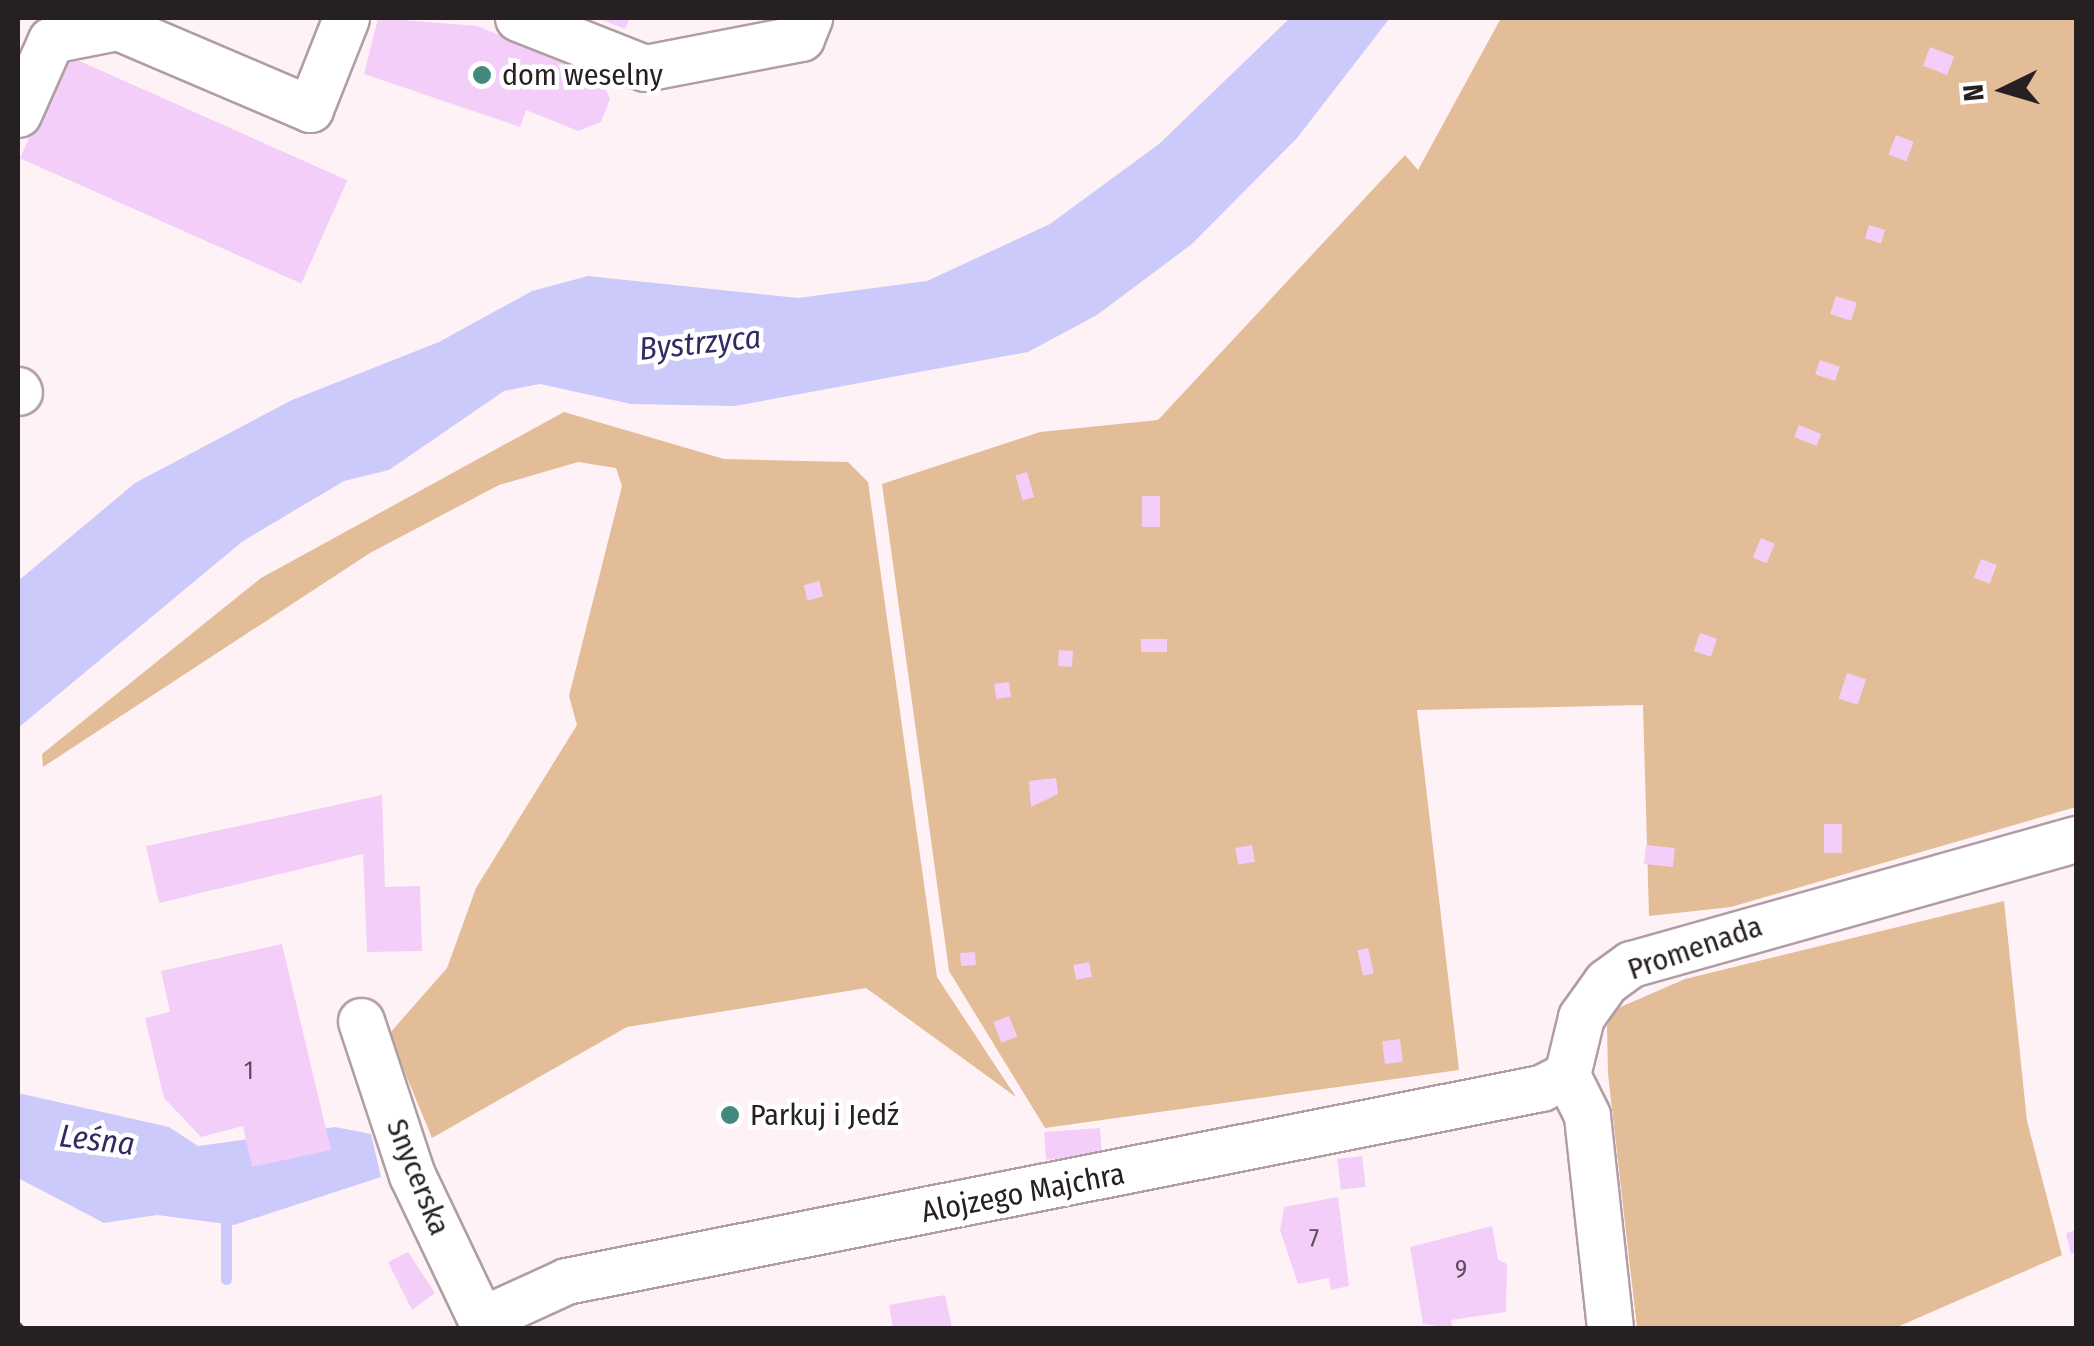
<!DOCTYPE html>
<meta charset="utf-8">
<style>
body{margin:0}
#map{position:relative;width:2094px;height:1346px;overflow:hidden;background:#fff2f6;font-family:"Fira Sans Condensed",sans-serif}
div>[style]{position:absolute}
[style*='--x']{left:calc(var(--x)*1px);top:calc(var(--y)*1px);width:calc(var(--w)*1px);rotate:calc(var(--a)*1deg)}
.green>*{inset:0;background:#e3bc98}
.water>*{inset:0;background:#cccafb}
.stream>*{height:11px;margin:-5.5px;padding:0 5.5px;transform-origin:5.5px;border-radius:5.5px;background:#cccafb}
.building>*{inset:0;background:#f3cef9;transform-origin:0 0}
.roads{filter:drop-shadow(2px 0 #b19da4) drop-shadow(-2px 0 #b19da4) drop-shadow(0 2px #b19da4) drop-shadow(0 -2px #b19da4)}
.minor>*{height:45px;margin:-22.5px;padding:0 22.5px;transform-origin:22.5px;border-radius:22.5px;background:#fff}
.tram>*{height:2.5px;margin:-1.25px;padding:0 1.25px;transform-origin:1.25px;border-radius:1.25px;background:#453d40}
.dots>*{width:28px;height:28px;translate:-50% -50%;box-sizing:border-box;border:5px solid #fff;border-radius:50%}
span{translate:-50% -50%;white-space:nowrap;text-align:center;line-height:1.15;-webkit-text-stroke:9px #fff;paint-order:stroke}
.number-label{font-size:25px;color:#5a4c58}
.number-label span{-webkit-text-stroke-width:0}
.poi-label{font-size:30px;color:#272022}
.left{translate:0 -50%;text-align:left}
.street-label{font-size:30px;color:#272022}
.water-label{font-size:32px;color:#332963;font-style:italic}
.frame{position:absolute;inset:0;border:20px solid #272022;pointer-events:none}
.north{position:absolute;left:1954px;top:40px;width:100px;height:100px;-webkit-text-stroke:8px #fff;paint-order:stroke;rotate:265deg;font-size:28px;font-weight:700;line-height:40px;text-align:center;color:#272022}
.north::after{content:'';display:block;margin:auto;width:35px;height:45px;background:#272022;clip-path:polygon(50% 0,100% 100%,50% 72%,0 100%)}
</style>
<div id="map">
<div class="green">
<div style="clip-path:polygon(1501px 18px,2076px 18px,2076px 807px,1731px 907px,1649px 916px,1643px 705px,1417px 710px,1459px 1070px,1045px 1128px,949px 971px,882px 484px,1040px 432px,1158px 420px,1405px 155px,1418px 170px)"></div>
<div style="clip-path:polygon(564px 412px,724px 459px,848px 462px,868px 482px,937px 977px,1016px 1097px,866px 988px,627px 1027px,432px 1138px,389px 1034px,447px 968px,476px 888px,577px 725px,569px 696px,622px 486px,616px 468px,578px 462px,499px 485px,370px 553px,43px 767px,42px 754px,261px 578px)"></div>
<div style="clip-path:polygon(2004px 901px,2027px 1121px,2062px 1255px,1895px 1328px,1637px 1328px,1608px 1074px,1607px 1026px,1616px 1009px,1685px 979px)"></div>
</div>
<div class="water">
<div style="clip-path:polygon(1290px 18px,1390px 18px,1297px 138px,1192px 244px,1097px 315px,1028px 352px,735px 406px,631px 404px,540px 384px,504px 391px,389px 470px,344px 481px,243px 541px,18px 728px,18px 581px,135px 483px,292px 400px,439px 342px,532px 291px,588px 276px,798px 298px,927px 281px,1050px 224px,1159px 144px)"></div>
<div style="clip-path:polygon(18px 1093px,169px 1127px,198px 1146px,335px 1127px,371px 1134px,381px 1177px,234px 1225px,157px 1215px,104px 1223px,18px 1178px)"></div>
</div>
<div class="stream">
<div style="--x:226;--y:1213;--w:66;--a:90"></div>
</div>
<div class="building">
<div style="clip-path:polygon(378px 18px,477px 26px,601px 77px,610px 99px,601px 122px,578px 131px,526px 110px,520px 127px,364px 74px)"></div>
<div style="clip-path:polygon(597px 18px,630px 18px,625px 29px)"></div>
<div style="left:1930px;top:47px;width:26px;height:20px;rotate:21deg"></div>
<div style="left:66px;top:55px;width:308px;height:113px;rotate:24deg"></div>
<div style="left:1896px;top:135px;width:19px;height:21px;rotate:21deg"></div>
<div style="left:1869px;top:225px;width:17px;height:14px;rotate:17deg"></div>
<div style="left:1836px;top:296px;width:22px;height:19px;rotate:18deg"></div>
<div style="left:1820px;top:360px;width:21px;height:15px;rotate:19deg"></div>
<div style="left:1799px;top:425px;width:24px;height:13px;rotate:22deg"></div>
<div style="left:1027px;top:472px;width:26px;height:12px;rotate:74deg"></div>
<div style="left:1142px;top:496px;width:18px;height:31px"></div>
<div style="left:1761px;top:538px;width:15px;height:21px;rotate:23deg"></div>
<div style="left:1981px;top:559px;width:17px;height:20px;rotate:21deg"></div>
<div style="left:819px;top:581px;width:16px;height:16px;rotate:75deg"></div>
<div style="left:1700px;top:633px;width:18px;height:19px;rotate:19deg"></div>
<div style="left:1167px;top:639px;width:13px;height:26px;rotate:90deg"></div>
<div style="left:1059px;top:650px;width:14px;height:16px;rotate:4deg"></div>
<div style="left:1847px;top:673px;width:20px;height:27px;rotate:18deg"></div>
<div style="left:1009px;top:682px;width:15px;height:15px;rotate:82deg"></div>
<div style="clip-path:polygon(1056px 778px,1058px 794px,1031px 807px,1029px 781px)"></div>
<div style="clip-path:polygon(382px 795px,385px 887px,420px 886px,422px 951px,367px 952px,363px 854px,159px 903px,146px 846px)"></div>
<div style="left:1824px;top:824px;width:18px;height:29px"></div>
<div style="left:1252px;top:845px;width:17px;height:17px;rotate:80deg"></div>
<div style="left:1646px;top:845px;width:29px;height:19px;rotate:6deg"></div>
<div style="clip-path:polygon(282px 944px,331px 1150px,252px 1167px,243px 1126px,201px 1137px,164px 1098px,145px 1018px,170px 1012px,161px 971px)"></div>
<div style="left:1368px;top:948px;width:26px;height:11px;rotate:77deg"></div>
<div style="left:975px;top:952px;width:13px;height:15px;rotate:86deg"></div>
<div style="left:1089px;top:962px;width:15px;height:16px;rotate:79deg"></div>
<div style="left:1009px;top:1016px;width:22px;height:17px;rotate:68deg"></div>
<div style="left:1400px;top:1039px;width:23px;height:18px;rotate:83deg"></div>
<div style="left:1100px;top:1128px;width:28px;height:56px;rotate:86deg"></div>
<div style="left:1362px;top:1156px;width:31px;height:25px;rotate:83deg"></div>
<div style="clip-path:polygon(1338px 1197px,1349px 1286px,1331px 1290px,1329px 1278px,1298px 1284px,1280px 1230px,1284px 1207px)"></div>
<div style="clip-path:polygon(1492px 1226px,1498px 1260px,1507px 1264px,1506px 1312px,1451px 1320px,1453px 1328px,1423px 1324px,1410px 1247px)"></div>
<div style="clip-path:polygon(2076px 1230px,2076px 1252px,2071px 1254px,2066px 1233px)"></div>
<div style="clip-path:polygon(408px 1252px,435px 1293px,412px 1310px,388px 1262px)"></div>
<div style="clip-path:polygon(945px 1295px,952px 1328px,893px 1328px,889px 1305px)"></div>
</div>
<div class="roads">
<div class="minor">
<div style="--x:122;--y:18;--w:10;--a:114"></div>
<div style="--x:118;--y:27;--w:209;--a:23.1"></div>
<div style="--x:310;--y:109;--w:98;--a:-68.4"></div>
<div style="--x:518;--y:18;--w:136;--a:21.5"></div>
<div style="--x:645;--y:68;--w:159;--a:-10.9"></div>
<div style="--x:801;--y:38;--w:22;--a:-68"></div>
<div style="--x:18;--y:114;--w:81;--a:-66"></div>
<div style="--x:51;--y:40;--w:68;--a:-11"></div>
<div style="--x:18;--y:390;--w:2;--a:63"></div>
<div style="--x:361;--y:1021;--w:162;--a:71.7"></div>
<div style="--x:412;--y:1175;--w:170;--a:64.5"></div>
<div style="--x:481;--y:1320;--w:94;--a:-24.6"></div>
<div style="--x:566;--y:1281;--w:994;--a:-11.2"></div>
<div style="--x:1541;--y:1088;--w:29;--a:-27"></div>
<div style="--x:1610;--y:1328;--w:214;--a:-96.2"></div>
<div style="--x:1587;--y:1115;--w:45;--a:-116.6"></div>
<div style="--x:1567;--y:1075;--w:60;--a:-76.4"></div>
<div style="--x:1581;--y:1017;--w:43;--a:-54.5"></div>
<div style="--x:1606;--y:982;--w:31;--a:-36"></div>
<div style="--x:1631;--y:964;--w:462;--a:-15.7"></div>
</div>
</div>
<div class="tram">
<div style="--x:18;--y:1322;--w:8;--a:45"></div>
</div>
<div class="dots">
<div style="left:482px;top:75px;background:#44897f"></div>
<div style="left:730px;top:1115px;background:#44897f"></div>
</div>
<div class="number-label">
<span style="left:249px;top:1071px">1</span>
<span style="left:1314px;top:1239px">7</span>
<span style="left:1461px;top:1270px">9</span>
</div>
<div class="poi-label">
<span class="left" style="left:502px;top:75px">dom weselny</span>
<span class="left" style="left:750px;top:1115px">Parkuj i Jedź</span>
</div>
<div class="street-label">
<span style="left:1695px;top:948px;rotate:-19deg">Promenada</span>
<span style="left:418px;top:1177px;rotate:68deg">Snycerska</span>
<span style="left:1023px;top:1193px;rotate:-11deg">Alojzego Majchra</span>
</div>
<div class="water-label">
<span style="left:700px;top:343px;rotate:-6deg">Bystrzyca</span>
<span style="left:97px;top:1140px;rotate:7deg">Leśna</span>
</div>
<div class="frame"></div>
<div class="north">N</div>
</div>
